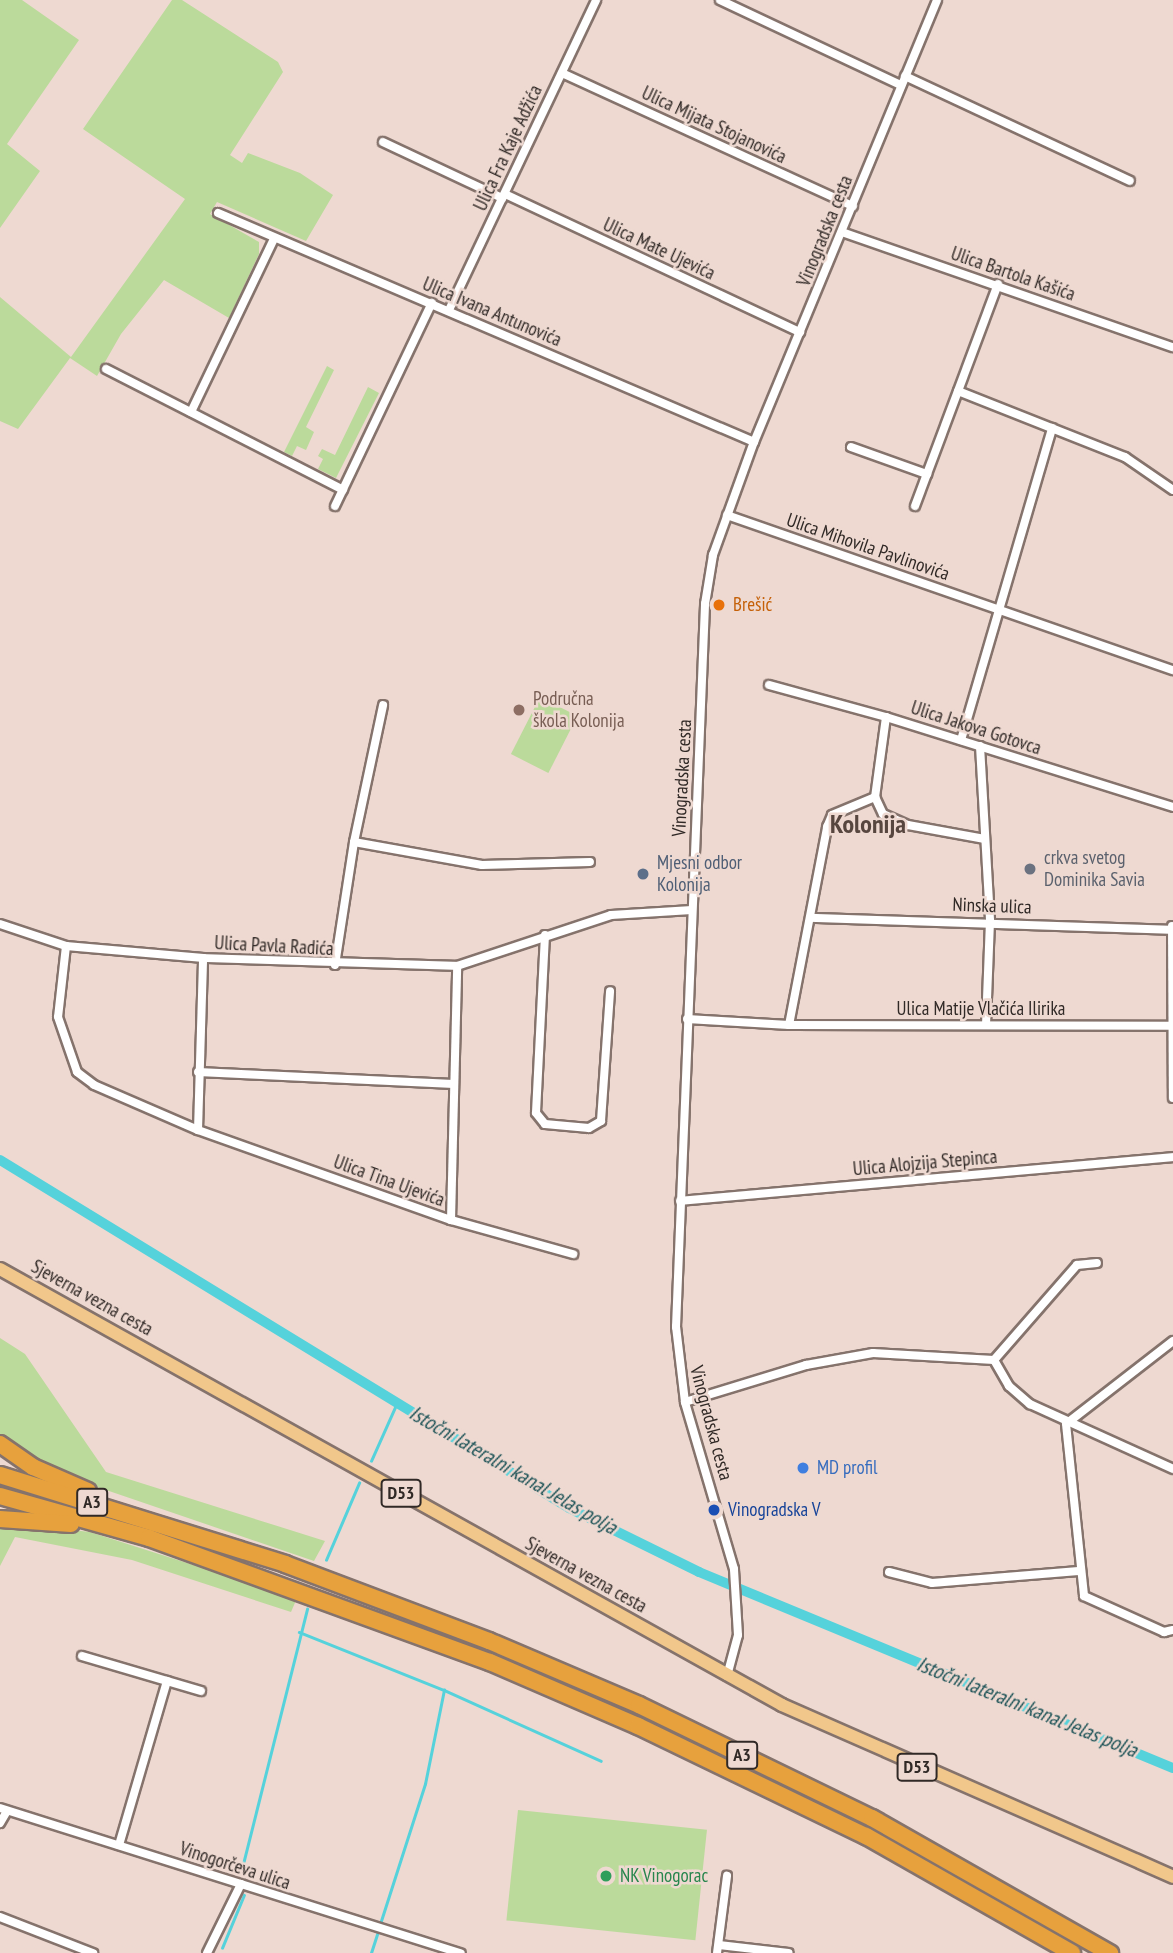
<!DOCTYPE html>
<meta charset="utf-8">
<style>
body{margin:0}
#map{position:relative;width:1173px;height:1953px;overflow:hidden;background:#eed9d1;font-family:"PT Sans Narrow",sans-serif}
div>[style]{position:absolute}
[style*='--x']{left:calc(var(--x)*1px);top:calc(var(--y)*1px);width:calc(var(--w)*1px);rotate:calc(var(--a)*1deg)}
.green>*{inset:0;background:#bbda9b;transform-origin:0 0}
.stream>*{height:2.5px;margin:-1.25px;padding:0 1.25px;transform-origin:1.25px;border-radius:1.25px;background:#55d2db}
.canal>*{height:10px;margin:-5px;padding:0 5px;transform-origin:5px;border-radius:5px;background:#55d2db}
.roads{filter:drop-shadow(2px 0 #85736c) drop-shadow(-2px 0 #85736c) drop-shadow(0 2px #85736c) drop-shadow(0 -2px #85736c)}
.minor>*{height:8px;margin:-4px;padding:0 4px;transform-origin:4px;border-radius:4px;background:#fff}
.primary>*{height:12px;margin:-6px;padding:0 6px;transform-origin:6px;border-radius:6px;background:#f1c78b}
.motorway>*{height:16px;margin:-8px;padding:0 8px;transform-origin:8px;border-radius:8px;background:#e7a13d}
.dots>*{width:19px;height:19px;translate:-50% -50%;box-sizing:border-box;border:4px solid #eed9d1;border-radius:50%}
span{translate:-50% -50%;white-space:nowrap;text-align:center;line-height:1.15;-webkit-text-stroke:5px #eed9d1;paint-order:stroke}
.shield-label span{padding:2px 5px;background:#eed9d1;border:2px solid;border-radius:5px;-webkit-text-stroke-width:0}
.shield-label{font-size:18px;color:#302926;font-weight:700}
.street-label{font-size:19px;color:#302926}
.food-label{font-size:19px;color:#c56008}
.left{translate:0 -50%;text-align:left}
.education-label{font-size:19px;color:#785e54}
.worship-label{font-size:19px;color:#5b616d}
.service-label{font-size:19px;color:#4e5e75}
.shop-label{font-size:19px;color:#366cbe}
.transit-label{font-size:19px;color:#164399}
.leisure-label{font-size:19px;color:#27864d}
.water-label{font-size:21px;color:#1d5357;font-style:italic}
.district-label{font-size:26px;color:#57463f;font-weight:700}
</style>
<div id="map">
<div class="green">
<div style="clip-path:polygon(0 0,22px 0,79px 40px,7px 144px,40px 171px,0 228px)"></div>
<div style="clip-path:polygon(172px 0,182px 0,278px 62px,283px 72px,230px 155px,242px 163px,248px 153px,300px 173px,333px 195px,306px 241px,217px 202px,210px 214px,259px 242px,259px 254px,229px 318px,164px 280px,121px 334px,97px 376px,70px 358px,18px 429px,0 421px,0 297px,71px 357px,185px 199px,83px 129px)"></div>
<div style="clip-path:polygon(327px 366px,334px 370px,306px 427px,314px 432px,306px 450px,297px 446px,292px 456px,284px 452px)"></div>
<div style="clip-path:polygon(368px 387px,379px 393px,336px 478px,318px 469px,323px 459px,318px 456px,322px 449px,335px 455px)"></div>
<div style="left:540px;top:697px;width:42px;height:64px;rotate:27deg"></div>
<div style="clip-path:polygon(0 1338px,25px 1354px,106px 1472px,325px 1541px,314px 1561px,68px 1477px,0 1437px)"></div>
<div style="clip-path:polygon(0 1522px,90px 1532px,297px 1598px,291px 1612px,132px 1560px,15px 1537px,0 1566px)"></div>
<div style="left:518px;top:1810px;width:190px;height:111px;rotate:6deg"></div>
</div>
<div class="stream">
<div style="--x:371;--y:1461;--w:64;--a:-65.9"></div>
<div style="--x:326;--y:1560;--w:84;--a:-66.8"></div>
<div style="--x:299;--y:1632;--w:156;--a:21.8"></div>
<div style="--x:444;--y:1690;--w:172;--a:24.3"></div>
<div style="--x:242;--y:1868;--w:267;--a:-75.9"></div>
<div style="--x:381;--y:1921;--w:144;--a:-72.2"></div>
<div style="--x:425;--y:1784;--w:96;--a:-78.6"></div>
<div style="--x:222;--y:1948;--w:57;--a:-67.5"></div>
<div style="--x:371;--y:1953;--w:20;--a:-72"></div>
</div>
<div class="canal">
<div style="--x:0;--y:1160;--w:667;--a:31.45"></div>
<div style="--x:569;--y:1508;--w:145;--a:26.2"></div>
<div style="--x:699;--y:1572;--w:513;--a:22.47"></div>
</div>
<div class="roads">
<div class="minor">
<div style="--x:720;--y:0;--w:200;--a:25.2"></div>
<div style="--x:562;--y:73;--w:320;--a:24.6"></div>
<div style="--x:905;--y:76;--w:248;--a:25"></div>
<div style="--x:383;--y:142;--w:132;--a:25.2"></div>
<div style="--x:505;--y:194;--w:326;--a:25.1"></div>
<div style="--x:218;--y:213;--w:583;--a:23.13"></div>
<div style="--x:842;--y:232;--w:350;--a:19.2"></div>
<div style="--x:449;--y:310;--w:343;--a:-64.6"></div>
<div style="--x:106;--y:369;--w:266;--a:27"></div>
<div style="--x:958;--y:391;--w:180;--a:21.6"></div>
<div style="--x:1125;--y:457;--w:58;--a:34.5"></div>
<div style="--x:191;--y:412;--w:192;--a:-64.4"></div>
<div style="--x:851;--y:447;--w:81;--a:19.6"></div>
<div style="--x:335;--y:506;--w:225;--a:-64.5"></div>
<div style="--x:915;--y:506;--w:237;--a:-69.5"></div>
<div style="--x:727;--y:515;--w:472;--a:19.2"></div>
<div style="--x:769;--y:685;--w:121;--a:15.3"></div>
<div style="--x:886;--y:717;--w:301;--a:17.4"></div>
<div style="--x:886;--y:717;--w:81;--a:97.8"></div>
<div style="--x:875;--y:797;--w:19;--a:65"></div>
<div style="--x:883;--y:814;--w:27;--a:24"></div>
<div style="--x:908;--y:825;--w:78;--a:10.3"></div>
<div style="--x:961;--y:740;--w:325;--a:-73.7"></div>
<div style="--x:980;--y:746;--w:175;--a:86.7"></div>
<div style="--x:990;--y:921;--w:104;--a:92.2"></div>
<div style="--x:354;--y:842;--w:130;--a:10.2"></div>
<div style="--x:482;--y:865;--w:108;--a:-1.6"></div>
<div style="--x:813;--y:918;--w:360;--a:1.9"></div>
<div style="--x:0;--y:924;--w:70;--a:18.4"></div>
<div style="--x:66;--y:946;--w:138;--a:5"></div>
<div style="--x:203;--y:958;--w:254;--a:1.8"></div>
<div style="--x:457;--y:966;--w:162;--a:-18.3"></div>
<div style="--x:611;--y:915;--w:81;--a:-3.5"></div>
<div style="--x:1172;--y:926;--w:172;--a:89.7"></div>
<div style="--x:545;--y:935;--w:178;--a:92.9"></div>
<div style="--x:536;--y:1113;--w:14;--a:51"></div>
<div style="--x:545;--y:1124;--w:44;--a:5.2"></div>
<div style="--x:589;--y:1128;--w:14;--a:-30"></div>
<div style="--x:601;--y:1121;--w:130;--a:-86"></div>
<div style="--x:66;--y:946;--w:71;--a:96.4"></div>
<div style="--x:58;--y:1017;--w:58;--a:70.9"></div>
<div style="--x:77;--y:1072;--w:21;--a:37"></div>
<div style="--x:94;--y:1085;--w:113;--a:23.4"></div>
<div style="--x:198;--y:1130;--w:269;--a:19.6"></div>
<div style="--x:451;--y:1220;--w:127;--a:15.6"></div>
<div style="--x:335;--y:965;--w:124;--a:-81.2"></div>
<div style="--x:354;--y:842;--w:140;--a:-78"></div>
<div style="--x:687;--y:1019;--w:102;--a:3.4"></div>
<div style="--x:789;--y:1025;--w:384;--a:0.1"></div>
<div style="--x:789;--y:1025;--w:202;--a:-79.1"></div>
<div style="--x:827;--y:827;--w:13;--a:-67"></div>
<div style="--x:832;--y:815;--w:47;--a:-22.7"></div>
<div style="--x:198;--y:1072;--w:256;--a:2.7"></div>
<div style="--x:198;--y:1130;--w:172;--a:-88.3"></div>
<div style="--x:680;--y:1201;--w:495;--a:-5.1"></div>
<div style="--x:451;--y:1220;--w:254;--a:-88.6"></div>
<div style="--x:1173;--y:1341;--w:135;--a:142.2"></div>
<div style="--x:1066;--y:1424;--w:173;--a:84"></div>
<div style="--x:1084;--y:1596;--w:88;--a:24.2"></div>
<div style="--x:1164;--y:1632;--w:9;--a:-13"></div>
<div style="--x:994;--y:1360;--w:30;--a:60"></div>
<div style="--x:1009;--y:1386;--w:28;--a:41"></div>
<div style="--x:1030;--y:1404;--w:157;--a:24.4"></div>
<div style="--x:685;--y:1402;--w:127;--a:-17"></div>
<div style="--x:806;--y:1365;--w:68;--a:-10.2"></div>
<div style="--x:873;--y:1353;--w:121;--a:3.3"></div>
<div style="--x:994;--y:1360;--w:126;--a:-48.9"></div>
<div style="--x:1077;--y:1265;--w:20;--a:-6"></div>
<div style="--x:889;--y:1572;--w:44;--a:14.3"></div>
<div style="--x:932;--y:1583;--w:147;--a:-4.7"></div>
<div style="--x:82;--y:1656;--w:124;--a:16.4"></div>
<div style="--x:727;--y:1676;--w:42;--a:-75"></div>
<div style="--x:738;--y:1635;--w:66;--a:-93.5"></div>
<div style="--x:734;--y:1569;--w:174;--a:-106.4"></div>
<div style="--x:685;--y:1402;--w:76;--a:-96.8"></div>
<div style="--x:676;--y:1327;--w:724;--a:-87.7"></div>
<div style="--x:705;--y:604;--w:50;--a:-80.7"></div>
<div style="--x:713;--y:555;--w:120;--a:-70.1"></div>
<div style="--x:754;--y:442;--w:478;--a:-67.5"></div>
<div style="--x:0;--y:1808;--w:483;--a:17.5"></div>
<div style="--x:0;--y:1823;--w:14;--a:-60"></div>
<div style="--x:119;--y:1845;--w:171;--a:-73.7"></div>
<div style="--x:0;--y:1917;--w:100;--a:21.2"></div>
<div style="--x:719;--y:1945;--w:70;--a:6.5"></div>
<div style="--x:207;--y:1953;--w:77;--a:-63.8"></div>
<div style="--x:717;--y:1953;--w:78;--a:-82.6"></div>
</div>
<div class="primary">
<div style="--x:0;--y:1269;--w:895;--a:29.14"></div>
<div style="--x:782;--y:1705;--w:427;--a:23.7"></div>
</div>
<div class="motorway">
<div style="--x:0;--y:1444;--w:40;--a:34.9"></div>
<div style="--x:33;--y:1467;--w:60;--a:23.6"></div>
<div style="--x:0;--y:1475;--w:299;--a:17.3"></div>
<div style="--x:285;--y:1564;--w:218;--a:20.7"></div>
<div style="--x:489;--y:1641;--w:163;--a:23.1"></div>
<div style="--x:639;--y:1705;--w:259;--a:25.9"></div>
<div style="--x:872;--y:1818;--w:274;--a:29.6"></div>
<div style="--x:0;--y:1496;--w:155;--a:15.7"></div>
<div style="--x:149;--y:1538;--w:363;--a:20"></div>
<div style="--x:490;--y:1662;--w:161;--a:23.4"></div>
<div style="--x:638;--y:1726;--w:253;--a:25.8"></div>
<div style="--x:866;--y:1836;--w:237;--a:29.6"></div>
<div style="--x:0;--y:1519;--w:71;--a:4"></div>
</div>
</div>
<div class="dots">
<div style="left:719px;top:605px;background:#e8710a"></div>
<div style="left:519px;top:710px;background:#8d6e63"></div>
<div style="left:1030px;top:869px;background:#6b7280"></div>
<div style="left:643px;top:874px;background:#5c6f8a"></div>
<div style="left:803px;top:1468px;background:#3f7fe0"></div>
<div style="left:714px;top:1510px;background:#1a4fb4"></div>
<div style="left:606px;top:1876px;background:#2e9e5b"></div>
</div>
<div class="shield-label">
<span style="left:401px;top:1493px">D53</span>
<span style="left:92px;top:1502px">A3</span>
<span style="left:742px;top:1755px">A3</span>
<span style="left:917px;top:1767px">D53</span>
</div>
<div class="street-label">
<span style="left:714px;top:125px;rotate:25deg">Ulica Mijata Stojanovića</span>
<span style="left:508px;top:148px;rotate:-65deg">Ulica Fra Kaje Adžića</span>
<span style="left:825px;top:231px;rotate:-68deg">Vinogradska cesta</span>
<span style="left:659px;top:249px;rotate:25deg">Ulica Mate Ujevića</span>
<span style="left:1013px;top:274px;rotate:19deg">Ulica Bartola Kašića</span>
<span style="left:492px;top:312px;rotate:23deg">Ulica Ivana Antunovića</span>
<span style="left:868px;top:547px;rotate:19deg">Ulica Mihovila Pavlinovića</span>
<span style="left:976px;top:728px;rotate:18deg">Ulica Jakova Gotovca</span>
<span style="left:682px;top:778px;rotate:-87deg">Vinogradska cesta</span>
<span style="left:992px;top:906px;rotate:2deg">Ninska ulica</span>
<span style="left:274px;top:946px;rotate:3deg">Ulica Pavla Radića</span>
<span style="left:981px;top:1009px">Ulica Matije Vlačića Ilirika</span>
<span style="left:925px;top:1163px;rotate:-5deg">Ulica Alojzija Stepinca</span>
<span style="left:389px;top:1181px;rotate:20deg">Ulica Tina Ujevića</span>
<span style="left:92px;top:1298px;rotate:29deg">Sjeverna vezna cesta</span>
<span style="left:711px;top:1423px;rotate:75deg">Vinogradska cesta</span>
<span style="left:586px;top:1575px;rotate:29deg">Sjeverna vezna cesta</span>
<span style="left:235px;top:1866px;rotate:18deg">Vinogorčeva ulica</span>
</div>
<div class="food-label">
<span class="left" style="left:733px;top:605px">Brešić</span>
</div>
<div class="education-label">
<span class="left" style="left:533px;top:710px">Područna<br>škola Kolonija</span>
</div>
<div class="worship-label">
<span class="left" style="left:1044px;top:869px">crkva svetog<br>Dominika Savia</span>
</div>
<div class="service-label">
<span class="left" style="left:657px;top:874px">Mjesni odbor<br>Kolonija</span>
</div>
<div class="shop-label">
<span class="left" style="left:817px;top:1468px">MD profil</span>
</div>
<div class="transit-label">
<span class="left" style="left:728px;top:1510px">Vinogradska V</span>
</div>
<div class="leisure-label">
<span class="left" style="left:620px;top:1876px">NK Vinogorac</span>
</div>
<div class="water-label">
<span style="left:513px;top:1470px;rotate:30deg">Istočni lateralni kanal Jelas polja</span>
<span style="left:1027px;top:1707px;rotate:22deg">Istočni lateralni kanal Jelas polja</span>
</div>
<div class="district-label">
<span style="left:868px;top:824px">Kolonija</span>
</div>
</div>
